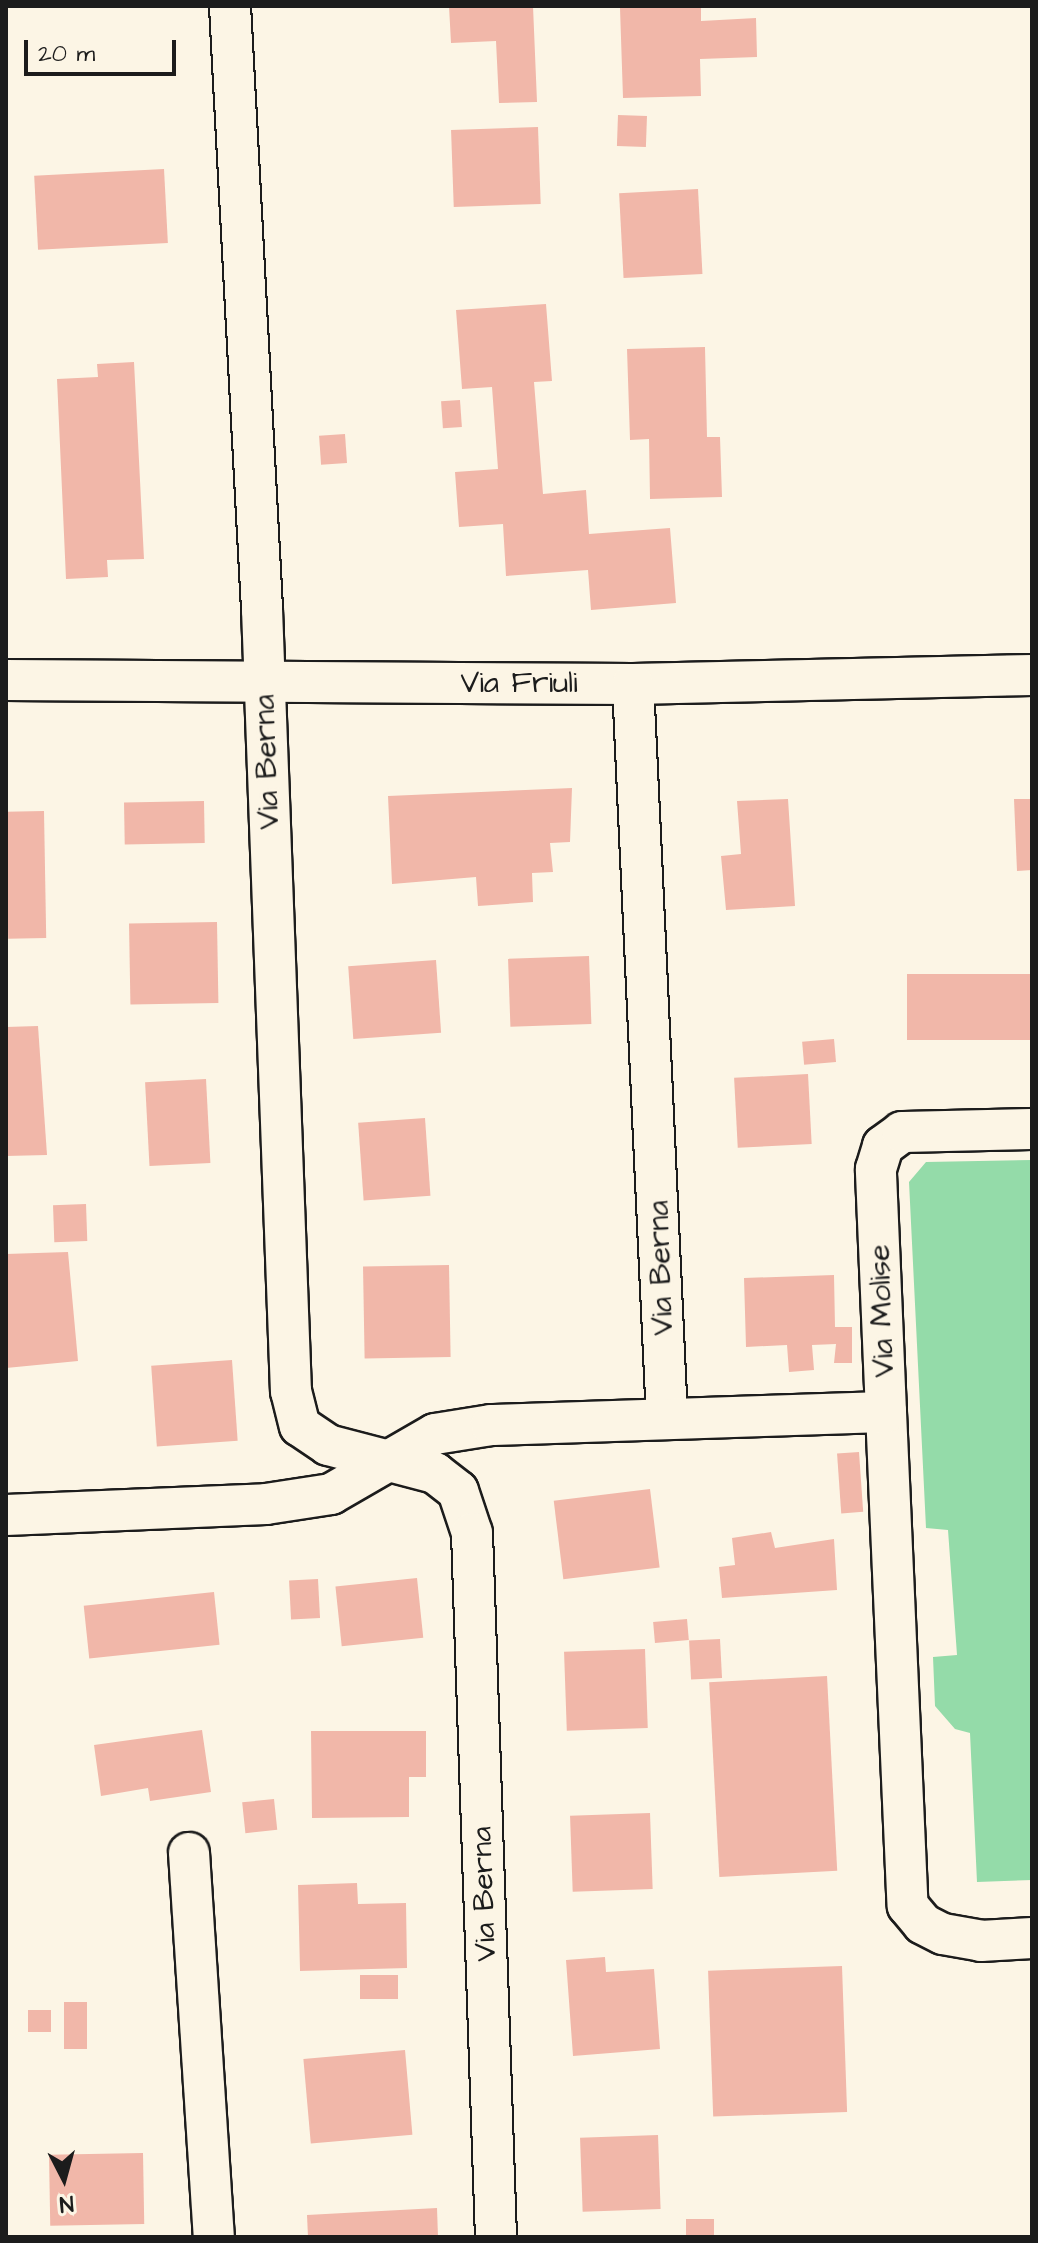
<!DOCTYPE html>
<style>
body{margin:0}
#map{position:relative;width:1038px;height:2243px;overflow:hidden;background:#fcf5e5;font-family:"Architects Daughter",sans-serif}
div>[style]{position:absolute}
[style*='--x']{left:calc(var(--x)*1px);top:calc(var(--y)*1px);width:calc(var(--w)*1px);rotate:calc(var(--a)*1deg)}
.green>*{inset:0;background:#94dba9}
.building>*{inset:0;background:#f1b7a9;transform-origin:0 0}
.roads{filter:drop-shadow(2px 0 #1c1c1c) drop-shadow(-2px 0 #1c1c1c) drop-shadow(0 2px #1c1c1c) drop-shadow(0 -2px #1c1c1c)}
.street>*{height:40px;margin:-20px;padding:0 20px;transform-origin:20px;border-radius:20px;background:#fcf5e5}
span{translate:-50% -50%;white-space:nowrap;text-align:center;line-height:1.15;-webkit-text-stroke:6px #fcf5e5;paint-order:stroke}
.street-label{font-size:30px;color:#1c1c1c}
.frame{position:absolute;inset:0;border:8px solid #1c1c1c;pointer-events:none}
.north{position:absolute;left:24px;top:2139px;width:80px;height:80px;-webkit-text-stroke:6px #fcf5e5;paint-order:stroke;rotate:174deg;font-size:22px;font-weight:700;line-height:32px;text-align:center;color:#1c1c1c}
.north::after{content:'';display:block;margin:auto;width:28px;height:36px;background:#1c1c1c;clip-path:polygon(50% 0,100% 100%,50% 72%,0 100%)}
.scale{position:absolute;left:24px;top:40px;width:152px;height:36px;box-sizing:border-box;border:4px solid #1c1c1c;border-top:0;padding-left:10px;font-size:24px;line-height:28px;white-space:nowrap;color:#1c1c1c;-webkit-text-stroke:6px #fcf5e5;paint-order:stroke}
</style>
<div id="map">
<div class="green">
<div style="clip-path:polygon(1032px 1160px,1032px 1880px,977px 1882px,970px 1733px,955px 1729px,935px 1706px,933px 1657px,957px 1655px,948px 1530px,926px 1528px,909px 1182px,926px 1162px)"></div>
</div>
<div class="building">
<div style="clip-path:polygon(449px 6px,533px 6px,537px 102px,499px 103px,496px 41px,451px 43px)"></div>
<div style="clip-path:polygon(701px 6px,701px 21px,756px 18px,757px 57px,700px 59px,701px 96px,623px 98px,620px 8px)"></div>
<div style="left:618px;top:115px;width:29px;height:31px;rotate:2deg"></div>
<div style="left:538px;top:127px;width:77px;height:87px;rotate:88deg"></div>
<div style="left:164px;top:169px;width:74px;height:130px;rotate:87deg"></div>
<div style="left:698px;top:189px;width:85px;height:79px;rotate:87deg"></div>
<div style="clip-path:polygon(546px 304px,552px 381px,534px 382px,543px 494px,586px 490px,589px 534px,670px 528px,676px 603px,591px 610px,588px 570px,506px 576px,503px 524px,459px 527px,455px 472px,498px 469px,492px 387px,462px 389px,456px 310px)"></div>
<div style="clip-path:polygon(705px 347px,707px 437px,720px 437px,722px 497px,650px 499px,649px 439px,630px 440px,627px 349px)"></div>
<div style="clip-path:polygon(134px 362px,144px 559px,107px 560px,108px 577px,66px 579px,57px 379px,98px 377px,97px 364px)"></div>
<div style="left:460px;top:400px;width:27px;height:19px;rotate:86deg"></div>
<div style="left:345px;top:434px;width:29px;height:26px;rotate:86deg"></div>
<div style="clip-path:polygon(572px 788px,570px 842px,550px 843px,553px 872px,532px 873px,533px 902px,478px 906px,476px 877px,392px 884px,388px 796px)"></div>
<div style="clip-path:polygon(788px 799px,795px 906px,726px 910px,721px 856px,741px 854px,737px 801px)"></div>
<div style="clip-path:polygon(1014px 799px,1032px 799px,1032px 870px,1017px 871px)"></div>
<div style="left:204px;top:801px;width:42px;height:80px;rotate:89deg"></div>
<div style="left:44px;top:811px;width:127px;height:38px;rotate:89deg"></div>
<div style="left:217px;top:922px;width:81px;height:88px;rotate:89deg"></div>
<div style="left:589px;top:956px;width:68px;height:81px;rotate:88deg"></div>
<div style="left:436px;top:960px;width:73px;height:88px;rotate:86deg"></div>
<div style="left:1032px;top:974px;width:66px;height:125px;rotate:90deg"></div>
<div style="clip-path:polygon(38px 1026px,47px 1155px,6px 1156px,6px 1027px)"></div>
<div style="left:834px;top:1039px;width:23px;height:32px;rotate:85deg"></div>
<div style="left:808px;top:1074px;width:70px;height:74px;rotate:87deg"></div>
<div style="left:206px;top:1079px;width:84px;height:61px;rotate:87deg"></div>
<div style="left:425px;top:1118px;width:78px;height:67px;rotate:86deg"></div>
<div style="left:86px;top:1204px;width:37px;height:33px;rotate:88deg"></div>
<div style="clip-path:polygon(68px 1252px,78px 1361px,6px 1368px,6px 1254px)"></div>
<div style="left:449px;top:1265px;width:92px;height:86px;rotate:89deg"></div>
<div style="clip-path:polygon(834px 1275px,835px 1327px,852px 1327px,852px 1363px,834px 1363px,836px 1344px,812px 1345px,814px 1370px,789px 1372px,787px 1345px,746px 1347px,744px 1278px)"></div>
<div style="left:232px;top:1360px;width:81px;height:81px;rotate:86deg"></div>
<div style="left:859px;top:1452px;width:60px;height:22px;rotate:86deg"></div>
<div style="left:650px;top:1489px;width:79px;height:97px;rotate:83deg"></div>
<div style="clip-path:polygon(771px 1532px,775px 1548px,834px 1539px,837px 1590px,722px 1598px,719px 1567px,735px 1565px,732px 1538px)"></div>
<div style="left:417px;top:1578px;width:60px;height:82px;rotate:84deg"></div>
<div style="left:318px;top:1579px;width:39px;height:29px;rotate:87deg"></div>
<div style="left:214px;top:1592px;width:53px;height:131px;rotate:84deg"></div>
<div style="left:687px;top:1619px;width:21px;height:34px;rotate:85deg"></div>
<div style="left:720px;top:1639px;width:39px;height:31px;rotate:87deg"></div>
<div style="left:645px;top:1649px;width:79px;height:81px;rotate:88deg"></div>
<div style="left:827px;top:1676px;width:195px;height:118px;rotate:87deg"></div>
<div style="clip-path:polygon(202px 1730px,211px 1792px,150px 1801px,148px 1788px,101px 1796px,94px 1745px)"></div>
<div style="clip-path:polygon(311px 1731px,426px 1731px,426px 1777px,409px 1777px,409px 1817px,312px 1818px)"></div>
<div style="left:274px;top:1799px;width:31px;height:32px;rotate:84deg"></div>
<div style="left:650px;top:1813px;width:76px;height:80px;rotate:88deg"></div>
<div style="clip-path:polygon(357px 1883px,358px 1904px,406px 1903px,407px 1968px,300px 1971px,298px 1885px)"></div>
<div style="clip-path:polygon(605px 1957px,606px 1972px,654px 1969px,660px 2049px,573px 2056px,566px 1960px)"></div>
<div style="left:842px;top:1966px;width:146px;height:134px;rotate:88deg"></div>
<div style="left:360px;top:1975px;width:38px;height:24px"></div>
<div style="left:87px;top:2002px;width:47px;height:23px;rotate:90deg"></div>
<div style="left:28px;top:2010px;width:23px;height:22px"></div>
<div style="left:405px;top:2050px;width:85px;height:102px;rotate:85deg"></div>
<div style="left:658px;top:2135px;width:74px;height:78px;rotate:88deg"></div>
<div style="left:143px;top:2153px;width:71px;height:94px;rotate:89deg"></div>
<div style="clip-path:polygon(437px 2208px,438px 2237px,308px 2237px,307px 2215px)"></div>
<div style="left:714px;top:2219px;width:18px;height:28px;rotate:90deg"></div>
</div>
<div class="roads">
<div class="street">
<div style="--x:230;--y:6;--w:604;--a:86.96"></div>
<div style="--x:262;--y:609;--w:783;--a:87.88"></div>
<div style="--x:291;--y:1391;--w:36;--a:76"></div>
<div style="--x:300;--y:1426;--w:34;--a:34"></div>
<div style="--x:328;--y:1445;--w:111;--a:14.7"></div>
<div style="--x:435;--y:1473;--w:29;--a:38"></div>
<div style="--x:458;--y:1491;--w:44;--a:71.6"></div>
<div style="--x:472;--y:1533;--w:704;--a:88.05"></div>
<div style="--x:6;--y:680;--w:627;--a:0.37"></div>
<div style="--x:633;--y:684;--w:399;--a:-1.3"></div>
<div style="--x:633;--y:684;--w:735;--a:87.35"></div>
<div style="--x:886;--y:1412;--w:494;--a:87.5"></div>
<div style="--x:908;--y:1906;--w:23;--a:50"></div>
<div style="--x:923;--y:1924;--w:22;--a:27"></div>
<div style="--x:943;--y:1934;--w:39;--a:10"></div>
<div style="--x:981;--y:1941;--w:51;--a:-3.4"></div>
<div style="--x:6;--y:1515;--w:260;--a:-2.4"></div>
<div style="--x:266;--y:1504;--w:66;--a:-8.7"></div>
<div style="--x:331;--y:1494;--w:120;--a:-30"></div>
<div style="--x:435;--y:1434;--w:57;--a:-9.1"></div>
<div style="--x:491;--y:1425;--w:395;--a:-1.9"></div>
<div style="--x:886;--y:1412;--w:243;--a:-92.4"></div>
<div style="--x:876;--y:1169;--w:24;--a:-73"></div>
<div style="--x:883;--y:1146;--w:24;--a:-36"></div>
<div style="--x:902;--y:1132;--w:130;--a:-1.3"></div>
<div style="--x:189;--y:1853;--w:385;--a:86.3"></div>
</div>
</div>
<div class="street-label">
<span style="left:519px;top:683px">Via Friuli</span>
<span style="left:267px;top:762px;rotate:-92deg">Via Berna</span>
<span style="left:661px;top:1268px;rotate:-92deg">Via Berna</span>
<span style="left:882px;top:1311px;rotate:-92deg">Via Molise</span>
<span style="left:484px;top:1894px;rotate:-92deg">Via Berna</span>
</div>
<div class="frame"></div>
<div class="north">N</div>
<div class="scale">20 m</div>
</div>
